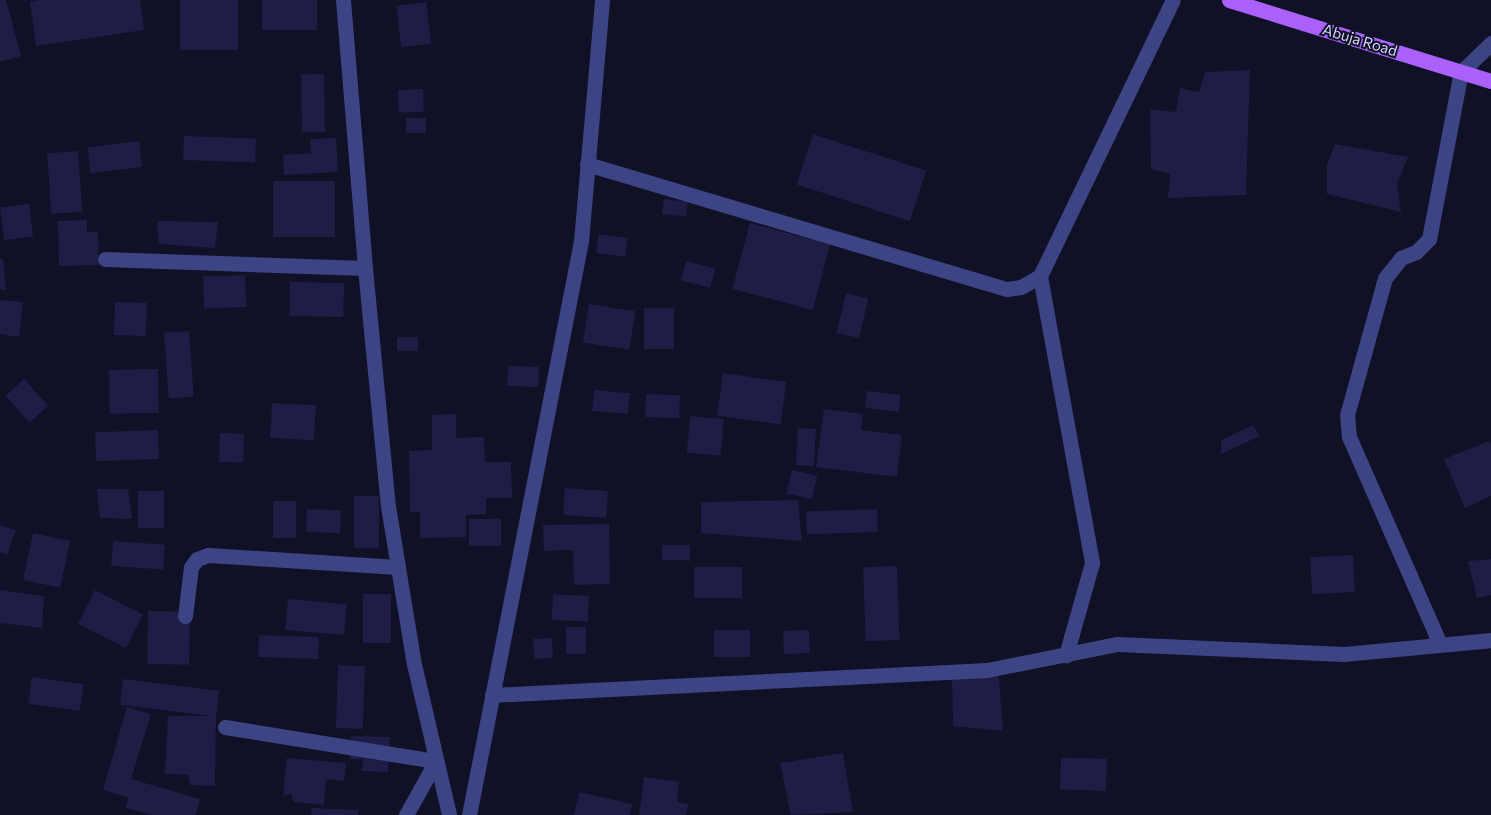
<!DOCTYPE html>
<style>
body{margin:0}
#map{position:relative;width:1491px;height:815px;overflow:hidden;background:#101026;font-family:Commissioner,sans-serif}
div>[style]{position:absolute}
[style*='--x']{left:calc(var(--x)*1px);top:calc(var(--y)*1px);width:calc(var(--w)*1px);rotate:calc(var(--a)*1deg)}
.building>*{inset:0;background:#1f1c46;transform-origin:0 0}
.minor>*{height:15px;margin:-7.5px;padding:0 7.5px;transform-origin:7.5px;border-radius:7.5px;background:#3c4484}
.major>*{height:15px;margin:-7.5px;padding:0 7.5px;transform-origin:7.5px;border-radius:7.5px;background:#aa60fb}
span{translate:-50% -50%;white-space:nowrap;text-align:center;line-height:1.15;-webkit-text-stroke:4px #101026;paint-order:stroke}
.street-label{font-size:15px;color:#d6d7fe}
</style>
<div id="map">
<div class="building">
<div style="clip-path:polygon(0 0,6px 0,21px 56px,0 62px)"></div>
<div style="clip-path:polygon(40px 0,140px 0,144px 30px,36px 46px,30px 2px)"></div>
<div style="left:180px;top:0;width:58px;height:50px"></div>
<div style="left:262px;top:0;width:55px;height:30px"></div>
<div style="left:426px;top:2px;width:42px;height:30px;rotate:83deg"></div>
<div style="clip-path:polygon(1250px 70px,1246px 195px,1168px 198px,1170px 174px,1151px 169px,1150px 109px,1176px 112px,1180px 88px,1199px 92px,1205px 72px)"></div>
<div style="left:324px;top:74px;width:58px;height:23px;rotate:89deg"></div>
<div style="left:423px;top:89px;width:23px;height:25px;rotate:88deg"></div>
<div style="left:406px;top:118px;width:20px;height:15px"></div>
<div style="left:813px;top:134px;width:119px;height:53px;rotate:18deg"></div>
<div style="left:184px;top:136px;width:72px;height:24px;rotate:2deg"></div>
<div style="clip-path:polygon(336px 138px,338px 172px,284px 175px,283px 155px,311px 153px,310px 139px)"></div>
<div style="left:139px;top:141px;width:26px;height:52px;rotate:83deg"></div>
<div style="clip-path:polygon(1335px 144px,1408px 157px,1397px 184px,1401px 212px,1327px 194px,1327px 165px)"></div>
<div style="left:78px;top:151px;width:61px;height:31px;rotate:86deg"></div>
<div style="left:273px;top:181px;width:62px;height:56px"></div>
<div style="left:664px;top:199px;width:24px;height:15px;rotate:7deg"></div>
<div style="left:29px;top:204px;width:33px;height:29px;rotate:83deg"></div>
<div style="clip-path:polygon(87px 220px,87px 232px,98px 232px,99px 265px,59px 266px,58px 221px)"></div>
<div style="clip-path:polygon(157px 221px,218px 222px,215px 248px,159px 244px)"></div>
<div style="left:750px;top:223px;width:83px;height:68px;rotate:15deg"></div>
<div style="left:599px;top:234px;width:29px;height:19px;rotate:8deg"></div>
<div style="clip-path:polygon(0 259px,3px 259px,6px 290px,0 289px)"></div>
<div style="left:686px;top:261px;width:30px;height:20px;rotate:14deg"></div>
<div style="left:245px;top:275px;width:32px;height:42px;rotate:88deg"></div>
<div style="left:290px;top:282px;width:54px;height:34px;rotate:1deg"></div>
<div style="left:846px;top:293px;width:23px;height:41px;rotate:13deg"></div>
<div style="clip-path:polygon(0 300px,23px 302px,19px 337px,0 334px)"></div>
<div style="left:115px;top:302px;width:32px;height:33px;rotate:2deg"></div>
<div style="left:589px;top:304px;width:47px;height:39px;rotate:9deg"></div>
<div style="left:644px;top:308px;width:30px;height:41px"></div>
<div style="left:189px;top:331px;width:66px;height:25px;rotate:86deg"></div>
<div style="left:418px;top:337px;width:14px;height:21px;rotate:90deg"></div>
<div style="left:508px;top:366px;width:31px;height:20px;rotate:2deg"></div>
<div style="left:158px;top:369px;width:44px;height:49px;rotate:89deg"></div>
<div style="left:723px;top:373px;width:64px;height:43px;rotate:8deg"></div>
<div style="left:24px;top:379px;width:36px;height:25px;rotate:48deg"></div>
<div style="left:594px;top:390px;width:36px;height:21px;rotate:5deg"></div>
<div style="left:867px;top:391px;width:34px;height:17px;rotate:7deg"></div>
<div style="left:646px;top:394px;width:34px;height:23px;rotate:2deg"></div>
<div style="left:272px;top:403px;width:44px;height:35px;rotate:3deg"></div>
<div style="clip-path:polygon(824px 409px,863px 414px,861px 430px,902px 435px,897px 477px,816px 467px)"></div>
<div style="clip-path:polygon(456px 414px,456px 438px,484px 437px,485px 462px,511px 462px,512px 498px,486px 498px,486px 514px,466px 515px,466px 537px,420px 538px,420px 512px,410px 512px,409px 451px,432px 450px,432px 415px)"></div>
<div style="left:690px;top:416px;width:34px;height:37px;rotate:5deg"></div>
<div style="clip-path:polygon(1253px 425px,1260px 436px,1221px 454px,1221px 440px)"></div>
<div style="left:798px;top:428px;width:18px;height:37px;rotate:3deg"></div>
<div style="left:158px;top:430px;width:29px;height:63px;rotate:88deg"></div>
<div style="left:220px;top:433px;width:24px;height:29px;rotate:2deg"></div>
<div style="clip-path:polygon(1489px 441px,1491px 445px,1491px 496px,1465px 508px,1444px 459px)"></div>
<div style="left:792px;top:470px;width:26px;height:24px;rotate:13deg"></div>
<div style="left:565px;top:488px;width:43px;height:27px;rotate:4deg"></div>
<div style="clip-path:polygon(97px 489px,128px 489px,132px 519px,100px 518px)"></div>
<div style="left:138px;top:491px;width:26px;height:37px"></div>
<div style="left:354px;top:496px;width:25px;height:52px"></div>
<div style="clip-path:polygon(798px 500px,802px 541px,701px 533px,701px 502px)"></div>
<div style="left:273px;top:501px;width:23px;height:37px"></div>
<div style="left:307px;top:509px;width:34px;height:23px;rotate:2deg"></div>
<div style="left:877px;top:509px;width:23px;height:71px;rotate:88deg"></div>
<div style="left:501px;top:519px;width:27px;height:32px;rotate:90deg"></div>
<div style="clip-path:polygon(609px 524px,610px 584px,574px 585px,573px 550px,544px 551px,543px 525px)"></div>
<div style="clip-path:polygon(0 525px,16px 530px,7px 555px,0 552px)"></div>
<div style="left:33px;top:533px;width:38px;height:48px;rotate:12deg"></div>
<div style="left:113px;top:541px;width:52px;height:25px;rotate:4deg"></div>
<div style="left:662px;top:545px;width:28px;height:15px"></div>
<div style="left:1353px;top:555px;width:37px;height:43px;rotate:87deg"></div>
<div style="clip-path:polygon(1491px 559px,1491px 595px,1477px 598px,1468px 561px)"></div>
<div style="left:897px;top:566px;width:74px;height:34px;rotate:88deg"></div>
<div style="left:742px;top:567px;width:31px;height:48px;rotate:90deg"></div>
<div style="clip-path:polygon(0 590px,44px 596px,42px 628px,0 623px)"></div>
<div style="left:95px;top:590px;width:54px;height:38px;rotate:27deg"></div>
<div style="left:363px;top:594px;width:28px;height:49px"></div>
<div style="left:553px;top:594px;width:36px;height:26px;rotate:3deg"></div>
<div style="left:288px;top:599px;width:59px;height:31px;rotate:5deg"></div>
<div style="left:148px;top:611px;width:42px;height:53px;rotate:1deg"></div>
<div style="left:566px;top:627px;width:20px;height:27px"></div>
<div style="left:750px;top:630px;width:27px;height:36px;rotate:90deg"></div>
<div style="left:809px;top:630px;width:23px;height:26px;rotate:88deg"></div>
<div style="left:259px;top:635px;width:60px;height:22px;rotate:2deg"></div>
<div style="left:552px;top:638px;width:20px;height:19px;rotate:87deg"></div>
<div style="left:338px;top:665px;width:27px;height:63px;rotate:2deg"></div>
<div style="clip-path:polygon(998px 668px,1003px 731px,953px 726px,952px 679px)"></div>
<div style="left:32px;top:677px;width:52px;height:27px;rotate:8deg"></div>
<div style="left:123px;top:679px;width:97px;height:26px;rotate:7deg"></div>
<div style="clip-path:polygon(127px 707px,151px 714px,131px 779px,200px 799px,196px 815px,154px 815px,125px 808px,129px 798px,103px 790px)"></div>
<div style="clip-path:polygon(168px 716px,216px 716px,215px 786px,190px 785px,188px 775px,165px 774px)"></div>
<div style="clip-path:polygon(351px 736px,390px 737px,388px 772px,362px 771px,363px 759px,350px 759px)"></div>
<div style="clip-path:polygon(843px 753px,853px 812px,791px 815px,780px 763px)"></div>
<div style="clip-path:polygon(287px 758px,346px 763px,344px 781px,326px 779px,324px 805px,294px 802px,291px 794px,283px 796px)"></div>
<div style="left:1107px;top:759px;width:32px;height:46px;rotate:92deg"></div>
<div style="clip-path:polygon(644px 777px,679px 782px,677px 802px,688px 804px,686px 815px,639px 815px)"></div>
<div style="clip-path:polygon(579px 792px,632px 804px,630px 815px,574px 815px)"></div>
<div style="clip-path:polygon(312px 808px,358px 810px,358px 815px,311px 815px)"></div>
</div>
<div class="minor">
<div style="--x:343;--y:0;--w:269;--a:85.3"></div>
<div style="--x:365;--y:268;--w:239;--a:84.5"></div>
<div style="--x:388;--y:506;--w:160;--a:80.7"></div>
<div style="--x:414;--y:664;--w:155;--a:76.9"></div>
<div style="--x:587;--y:164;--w:438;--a:16.6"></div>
<div style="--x:1007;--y:289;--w:14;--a:-8"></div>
<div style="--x:1021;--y:287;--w:22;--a:-30"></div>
<div style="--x:1040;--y:276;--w:306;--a:-64.3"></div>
<div style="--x:105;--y:259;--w:260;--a:2"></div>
<div style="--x:1040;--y:276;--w:292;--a:79.7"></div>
<div style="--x:1092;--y:563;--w:96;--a:105.8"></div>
<div style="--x:185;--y:616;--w:49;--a:-83"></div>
<div style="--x:191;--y:567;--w:10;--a:-53"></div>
<div style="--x:197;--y:559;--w:12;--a:-20"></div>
<div style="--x:208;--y:555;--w:190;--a:3.6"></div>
<div style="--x:1440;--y:644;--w:226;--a:-113.7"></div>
<div style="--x:1349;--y:437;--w:22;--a:-95"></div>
<div style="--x:1347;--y:415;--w:142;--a:-74.5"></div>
<div style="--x:1385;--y:278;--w:26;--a:-51"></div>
<div style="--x:1401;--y:258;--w:16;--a:-22"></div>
<div style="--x:1416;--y:252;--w:18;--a:-45"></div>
<div style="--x:1429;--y:239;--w:170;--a:-79.2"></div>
<div style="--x:1461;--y:72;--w:42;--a:-44"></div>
<div style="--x:492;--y:695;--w:496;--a:-2.9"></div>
<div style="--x:987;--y:670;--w:133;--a:-11.3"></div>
<div style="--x:1117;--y:644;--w:227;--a:2.5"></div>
<div style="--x:1344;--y:654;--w:148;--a:-5.4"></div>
<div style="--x:225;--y:727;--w:214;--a:9.2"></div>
<div style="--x:436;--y:761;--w:62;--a:119.1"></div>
<div style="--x:469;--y:815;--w:585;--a:-78.96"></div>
<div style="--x:581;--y:241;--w:242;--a:-85"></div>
</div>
<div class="major">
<div style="--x:1229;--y:0;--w:274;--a:17.2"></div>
</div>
<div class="street-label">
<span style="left:1360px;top:40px;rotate:17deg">Abuja Road</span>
</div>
</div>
